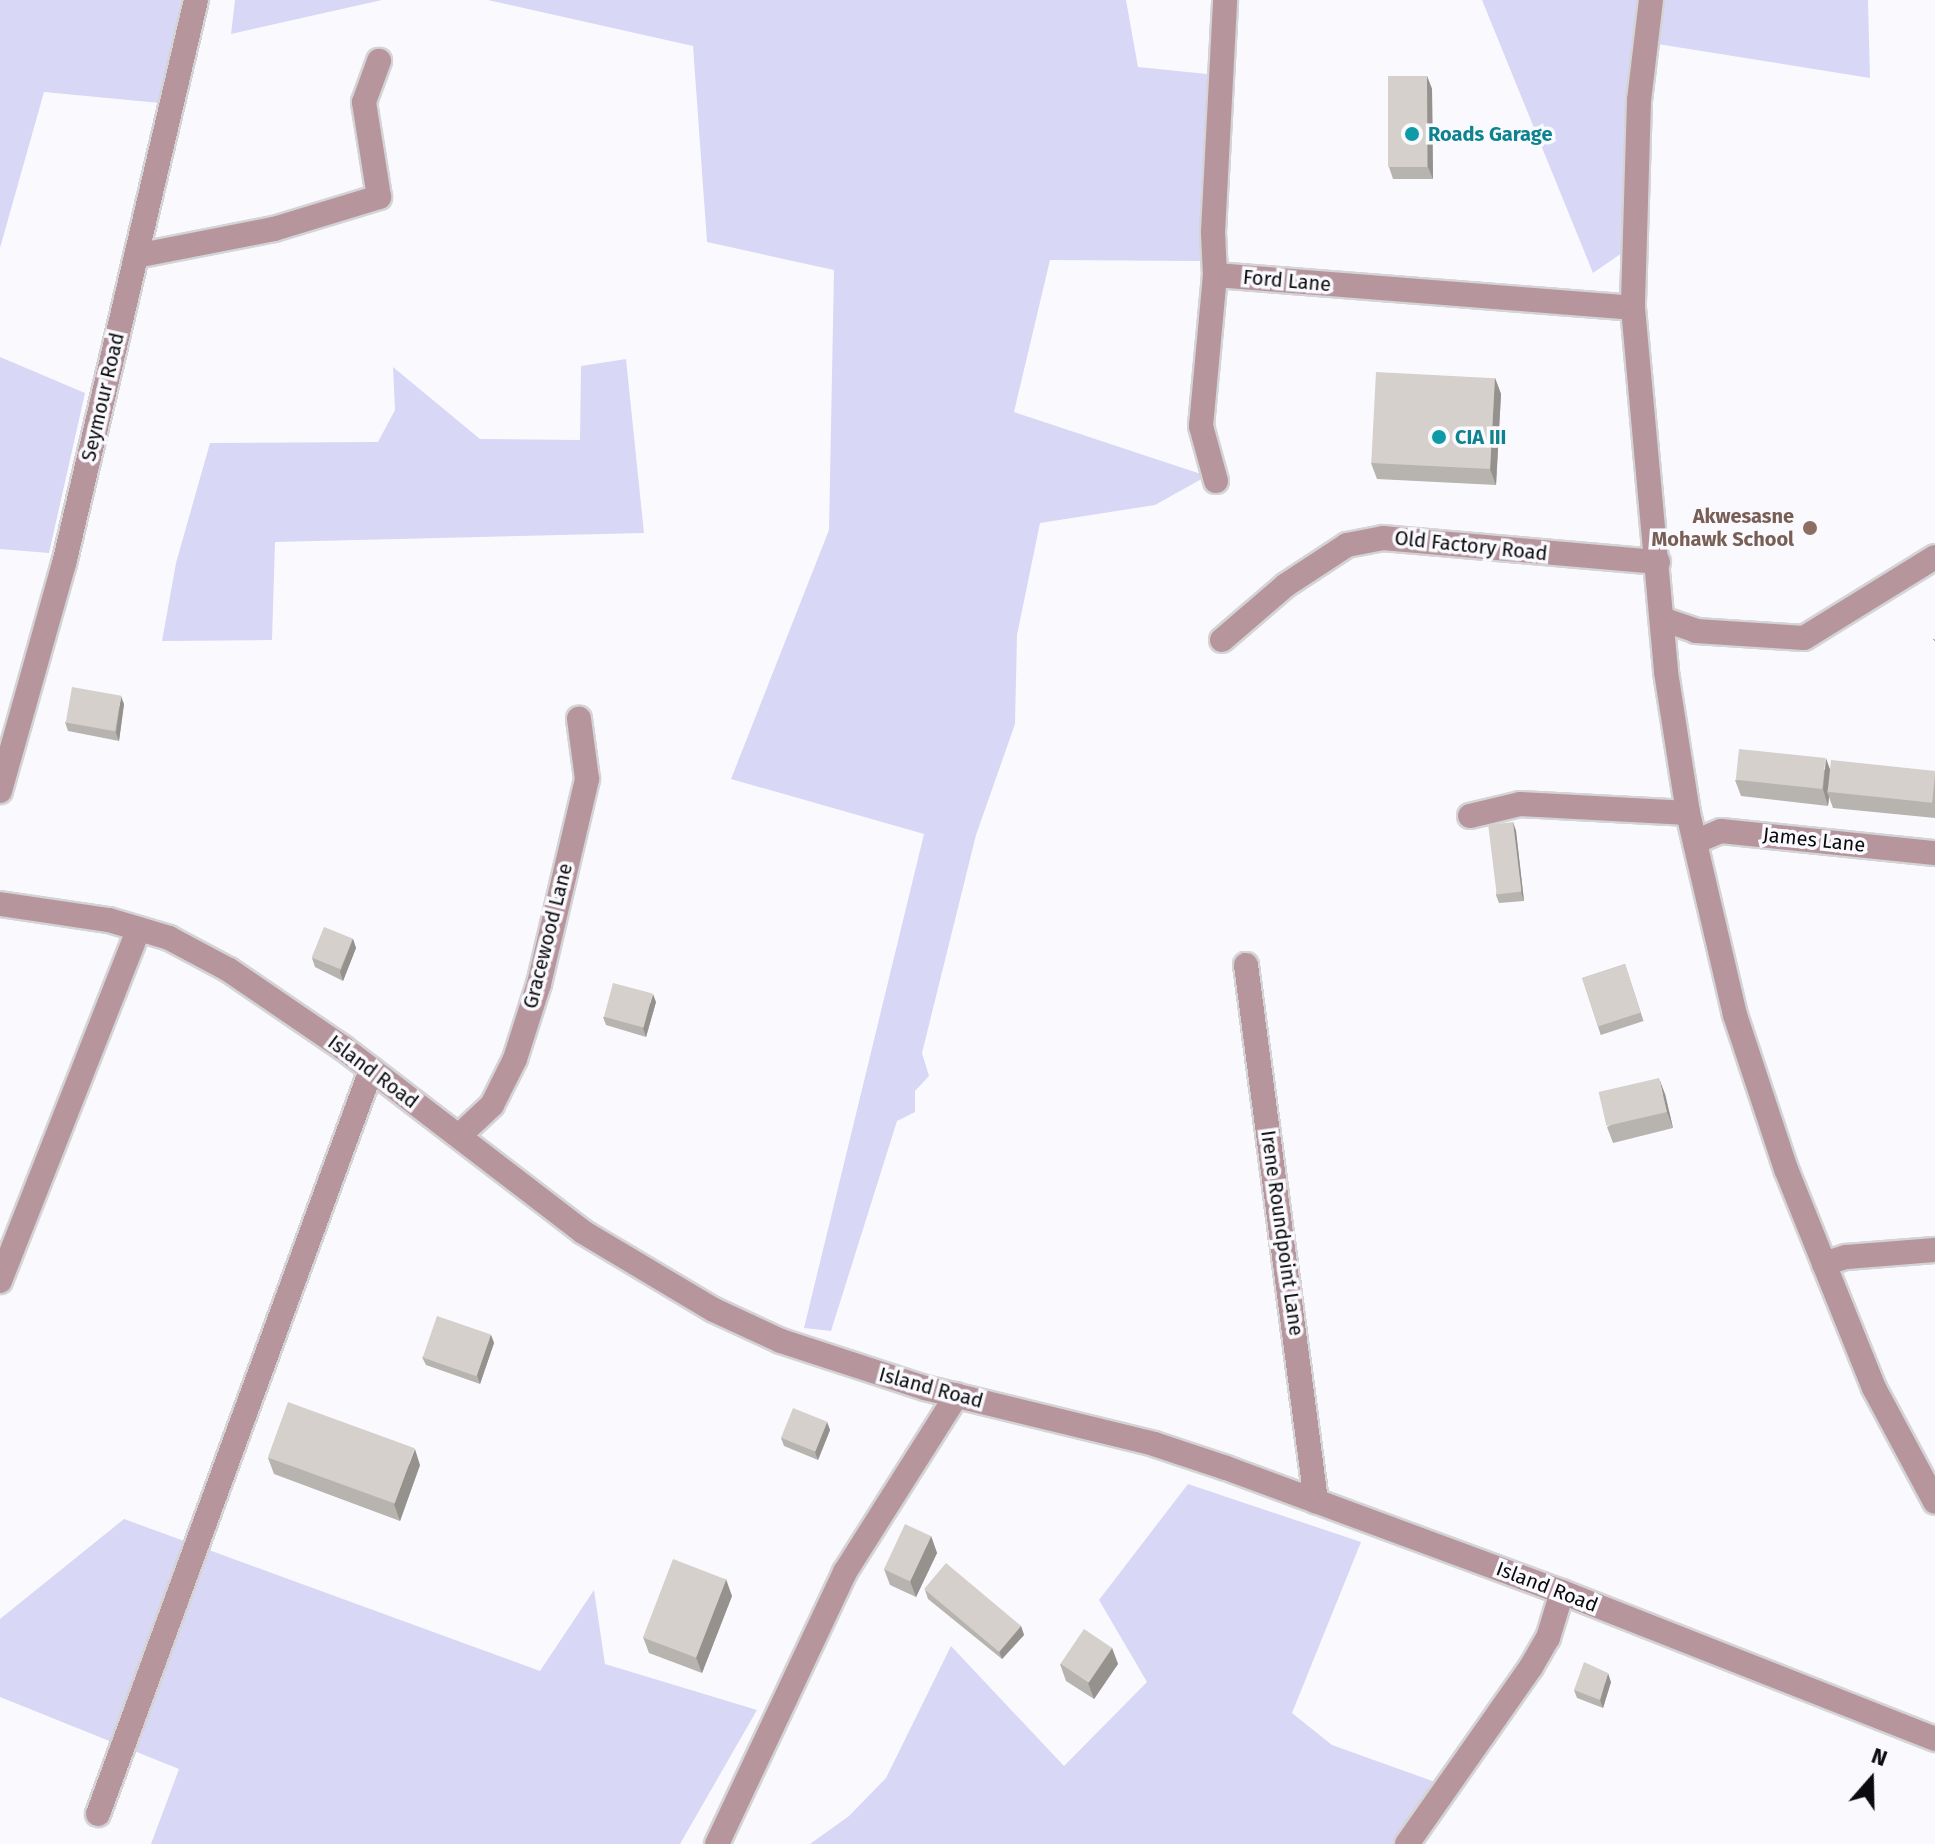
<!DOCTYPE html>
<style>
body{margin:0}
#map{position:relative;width:1935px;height:1844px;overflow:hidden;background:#fafafe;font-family:"Fira Sans",sans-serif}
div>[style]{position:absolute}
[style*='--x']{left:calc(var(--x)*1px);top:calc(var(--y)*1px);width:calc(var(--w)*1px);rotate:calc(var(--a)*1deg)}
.green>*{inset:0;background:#d8d7f6}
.path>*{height:3px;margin-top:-1.5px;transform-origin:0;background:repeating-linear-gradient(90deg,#9a9a9d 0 2px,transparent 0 8px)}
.roads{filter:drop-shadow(2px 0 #d4d4d7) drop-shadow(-2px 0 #d4d4d7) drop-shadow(0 2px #d4d4d7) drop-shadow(0 -2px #d4d4d7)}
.minor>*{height:24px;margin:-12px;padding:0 12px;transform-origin:12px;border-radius:12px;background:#b6959c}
.wall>*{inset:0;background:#b7b3af;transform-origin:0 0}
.shaded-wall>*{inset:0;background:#95928e}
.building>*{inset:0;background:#d5d0cb;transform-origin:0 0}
.dots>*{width:22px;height:22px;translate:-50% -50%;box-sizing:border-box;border:4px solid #fafafe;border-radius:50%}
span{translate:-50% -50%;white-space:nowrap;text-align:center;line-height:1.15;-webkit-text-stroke:7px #fafafe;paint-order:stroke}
.culture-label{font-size:20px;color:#0d838f;font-weight:700}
.left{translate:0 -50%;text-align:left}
.street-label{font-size:20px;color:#0b0b0d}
.education-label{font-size:20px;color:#785e54;font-weight:700}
.right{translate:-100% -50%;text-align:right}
.north{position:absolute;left:1831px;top:1740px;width:80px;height:80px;-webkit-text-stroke:6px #fafafe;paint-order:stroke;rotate:20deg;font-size:22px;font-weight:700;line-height:32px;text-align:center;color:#0b0b0d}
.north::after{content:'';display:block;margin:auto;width:28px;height:36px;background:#0b0b0d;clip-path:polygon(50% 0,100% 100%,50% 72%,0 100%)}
</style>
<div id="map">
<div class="green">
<div style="clip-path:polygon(0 0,181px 0,160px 103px,44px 92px,0 248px)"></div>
<div style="clip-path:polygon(235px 0,382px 0,231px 34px)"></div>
<div style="clip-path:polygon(488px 0,1126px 0,1138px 67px,1217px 75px,1202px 261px,1050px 260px,1014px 412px,1207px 476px,1155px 505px,1040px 523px,1017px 635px,1015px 724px,976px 835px,922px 1053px,929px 1076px,915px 1091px,915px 1112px,897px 1121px,831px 1331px,804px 1328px,924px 834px,731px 779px,829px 530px,834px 270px,707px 242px,693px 46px)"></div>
<div style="clip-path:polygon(1482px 0,1868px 0,1870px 78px,1645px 42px,1636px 187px,1622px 253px,1593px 273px)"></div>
<div style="clip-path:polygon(0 357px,85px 393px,49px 553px,0 549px)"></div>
<div style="clip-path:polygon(626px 359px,644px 533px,275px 542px,272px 640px,162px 641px,176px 563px,210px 443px,378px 442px,395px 410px,393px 367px,480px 439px,580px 440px,581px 366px)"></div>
<div style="clip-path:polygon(1188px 1484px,1361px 1542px,1292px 1713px,1332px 1745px,1438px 1783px,1394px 1844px,810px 1844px,849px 1816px,886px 1778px,951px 1646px,1064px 1766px,1147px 1682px,1099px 1600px)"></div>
<div style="clip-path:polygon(124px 1519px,540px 1671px,594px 1590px,605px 1664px,757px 1710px,680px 1844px,151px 1844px,179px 1769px,0 1697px,0 1619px)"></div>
</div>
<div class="path">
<div style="--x:1934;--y:640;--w:1;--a:-45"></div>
</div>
<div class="roads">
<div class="minor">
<div style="--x:1651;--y:0;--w:101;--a:96.8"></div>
<div style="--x:1639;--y:100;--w:208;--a:91.7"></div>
<div style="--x:1633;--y:308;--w:365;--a:84.8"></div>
<div style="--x:1666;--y:672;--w:143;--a:81.1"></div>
<div style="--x:1688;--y:813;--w:207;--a:76.9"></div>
<div style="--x:1735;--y:1015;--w:162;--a:71.7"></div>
<div style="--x:1786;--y:1169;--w:236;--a:68.1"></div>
<div style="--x:1874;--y:1388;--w:129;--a:61.8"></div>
<div style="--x:136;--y:256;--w:141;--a:-11.1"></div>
<div style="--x:274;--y:229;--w:110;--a:-16.9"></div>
<div style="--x:379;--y:197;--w:96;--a:-99"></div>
<div style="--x:364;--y:102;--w:44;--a:-69.9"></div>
<div style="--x:1215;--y:275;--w:419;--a:4.5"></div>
<div style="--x:1216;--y:481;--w:57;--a:-105.3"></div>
<div style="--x:1201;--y:426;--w:152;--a:-84.7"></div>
<div style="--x:1215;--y:275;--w:43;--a:-92.7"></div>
<div style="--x:1213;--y:232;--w:232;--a:-87"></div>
<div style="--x:1662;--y:619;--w:36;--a:19"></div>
<div style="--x:1696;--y:631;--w:108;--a:3.7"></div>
<div style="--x:1804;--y:638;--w:154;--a:-31.7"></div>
<div style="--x:1222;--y:640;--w:84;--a:-40.7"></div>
<div style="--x:1286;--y:585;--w:73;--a:-33.3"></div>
<div style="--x:1347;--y:545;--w:37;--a:-11"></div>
<div style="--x:1383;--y:538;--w:276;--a:5"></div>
<div style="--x:0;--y:791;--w:236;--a:-74.3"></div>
<div style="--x:64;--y:564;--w:579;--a:-76.83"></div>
<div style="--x:1470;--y:816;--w:51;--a:-13.5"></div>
<div style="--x:1520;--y:804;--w:168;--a:3.1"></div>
<div style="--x:1695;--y:842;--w:28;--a:-23"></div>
<div style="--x:1721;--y:831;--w:215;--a:5.9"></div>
<div style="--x:0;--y:904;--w:110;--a:8.4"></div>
<div style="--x:109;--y:920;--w:63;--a:16.7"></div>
<div style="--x:169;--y:938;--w:68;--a:28.1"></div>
<div style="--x:229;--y:970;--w:137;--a:34.3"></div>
<div style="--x:342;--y:1047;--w:304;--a:37.5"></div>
<div style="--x:583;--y:1232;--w:152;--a:30.8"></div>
<div style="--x:714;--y:1310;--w:74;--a:24.8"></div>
<div style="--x:781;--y:1341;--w:151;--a:18.1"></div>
<div style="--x:925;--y:1388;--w:236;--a:13.7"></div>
<div style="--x:1154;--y:1444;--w:76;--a:18.4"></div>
<div style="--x:1226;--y:1468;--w:358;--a:20.3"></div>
<div style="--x:1562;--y:1592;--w:401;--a:21.5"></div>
<div style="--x:1246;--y:965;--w:541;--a:82.56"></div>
<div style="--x:460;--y:1135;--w:44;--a:-43.2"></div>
<div style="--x:492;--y:1105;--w:51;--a:-63.4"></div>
<div style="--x:515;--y:1059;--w:79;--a:-72.3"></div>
<div style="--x:539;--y:984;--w:211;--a:-76.8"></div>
<div style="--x:587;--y:779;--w:61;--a:-97.6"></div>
<div style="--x:1824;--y:1264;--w:23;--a:-18"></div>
<div style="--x:1846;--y:1257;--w:89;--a:-4.5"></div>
<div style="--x:0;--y:1281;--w:378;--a:-68.5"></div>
<div style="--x:98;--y:1814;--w:793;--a:-69.85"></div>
<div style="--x:717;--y:1844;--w:301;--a:-64.8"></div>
<div style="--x:845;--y:1572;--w:209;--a:-57.7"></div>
<div style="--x:1407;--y:1844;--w:216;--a:-55"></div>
<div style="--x:1531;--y:1667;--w:34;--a:-60"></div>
<div style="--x:1548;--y:1638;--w:48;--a:-73.1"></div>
</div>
</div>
<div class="wall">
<div style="clip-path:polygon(1427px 76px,1432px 89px,1433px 179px,1393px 179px,1389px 167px)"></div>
<div style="clip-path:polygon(1495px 378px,1501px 394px,1496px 485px,1377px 479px,1371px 463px)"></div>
<div style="clip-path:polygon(124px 704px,119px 741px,68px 731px,65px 722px)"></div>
<div style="clip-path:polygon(1830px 769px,1935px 771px,1935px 818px,1833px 808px,1829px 797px,1828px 806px,1741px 796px,1735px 780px)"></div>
<div style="clip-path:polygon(1513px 822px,1516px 831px,1524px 901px,1499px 903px,1496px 895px)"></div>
<div style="clip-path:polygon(353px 939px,356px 948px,343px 981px,315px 967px,312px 958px)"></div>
<div style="left:1625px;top:964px;width:60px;height:45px;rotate:72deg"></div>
<div style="clip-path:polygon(656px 1002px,646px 1037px,606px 1025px,603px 1017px)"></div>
<div style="clip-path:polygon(1665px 1094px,1673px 1128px,1613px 1143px,1607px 1127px)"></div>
<div style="clip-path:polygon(491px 1335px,494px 1343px,480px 1384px,426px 1365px,422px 1357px)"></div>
<div style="clip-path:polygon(827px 1422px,830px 1430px,818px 1460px,784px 1446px,781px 1438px)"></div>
<div style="clip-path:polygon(268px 1458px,420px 1465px,400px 1521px,274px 1474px)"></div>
<div style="clip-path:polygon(931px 1536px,937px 1553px,916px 1597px,890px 1585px,884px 1569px)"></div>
<div style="clip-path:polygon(925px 1590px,1021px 1626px,1024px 1635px,1002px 1659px,928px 1599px)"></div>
<div style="clip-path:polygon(732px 1596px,702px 1673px,649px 1653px,643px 1637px)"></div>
<div style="clip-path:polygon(1112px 1648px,1118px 1664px,1094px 1699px,1066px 1681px,1060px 1664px)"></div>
<div style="clip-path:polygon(1611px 1682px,1603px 1708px,1577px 1698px,1574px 1690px)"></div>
</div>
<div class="shaded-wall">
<div style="clip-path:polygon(1427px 76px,1432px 89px,1433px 179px,1428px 167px)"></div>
<div style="clip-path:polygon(1495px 378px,1501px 394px,1496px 485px,1490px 469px)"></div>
<div style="clip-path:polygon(121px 696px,124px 704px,119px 741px,116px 733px)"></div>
<div style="clip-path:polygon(1826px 758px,1832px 775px,1827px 792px,1829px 797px,1828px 806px,1823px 789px)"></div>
<div style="clip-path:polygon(1513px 822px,1516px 831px,1524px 901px,1521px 892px)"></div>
<div style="clip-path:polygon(353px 939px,356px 948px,343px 981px,340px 972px)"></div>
<div style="clip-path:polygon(653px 994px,656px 1002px,646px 1037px,643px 1028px)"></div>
<div style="clip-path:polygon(1659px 1078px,1665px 1094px,1673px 1128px,1667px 1112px)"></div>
<div style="clip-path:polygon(491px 1335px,494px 1343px,480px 1384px,477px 1375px)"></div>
<div style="clip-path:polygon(827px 1422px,830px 1430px,818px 1460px,815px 1452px)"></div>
<div style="clip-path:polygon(415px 1449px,420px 1465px,400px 1521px,394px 1504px)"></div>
<div style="clip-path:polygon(931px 1536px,937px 1553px,916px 1597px,910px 1581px)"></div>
<div style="clip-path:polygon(726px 1579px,732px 1596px,702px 1673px,696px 1657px)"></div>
<div style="clip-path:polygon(1021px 1626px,1024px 1635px,1002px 1659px,999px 1651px)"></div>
<div style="clip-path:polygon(1112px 1648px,1118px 1664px,1094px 1699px,1088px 1683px)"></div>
<div style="clip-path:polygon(1608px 1673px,1611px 1682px,1603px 1708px,1600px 1700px)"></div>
</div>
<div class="building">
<div style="left:1388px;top:76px;width:39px;height:91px"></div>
<div style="left:1376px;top:372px;width:119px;height:91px;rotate:3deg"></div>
<div style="left:72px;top:687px;width:50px;height:36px;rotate:10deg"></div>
<div style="left:1739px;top:749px;width:87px;height:31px;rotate:6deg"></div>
<div style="left:1831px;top:760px;width:105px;height:32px;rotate:6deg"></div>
<div style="left:1513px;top:822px;width:70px;height:25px;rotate:83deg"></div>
<div style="left:324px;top:927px;width:31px;height:33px;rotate:22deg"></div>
<div style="left:1625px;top:964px;width:51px;height:45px;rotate:72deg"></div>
<div style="left:613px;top:983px;width:41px;height:35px;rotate:15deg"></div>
<div style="left:1659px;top:1078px;width:35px;height:62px;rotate:77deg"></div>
<div style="left:437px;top:1316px;width:57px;height:44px;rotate:19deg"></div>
<div style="left:288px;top:1402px;width:135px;height:59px;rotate:20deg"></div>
<div style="left:793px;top:1408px;width:37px;height:32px;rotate:22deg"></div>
<div style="left:905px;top:1524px;width:29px;height:50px;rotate:25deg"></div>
<div style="left:673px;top:1559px;width:57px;height:84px;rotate:21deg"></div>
<div style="left:946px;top:1563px;width:98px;height:34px;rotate:40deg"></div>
<div style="left:1084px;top:1629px;width:34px;height:42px;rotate:34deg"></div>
<div style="clip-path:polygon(1584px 1662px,1608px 1673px,1600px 1700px,1574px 1690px)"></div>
</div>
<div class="dots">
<div style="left:1412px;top:134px;background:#0f9aa8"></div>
<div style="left:1439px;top:437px;background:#0f9aa8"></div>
<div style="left:1810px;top:528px;background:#8d6e63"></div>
</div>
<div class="culture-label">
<span class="left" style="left:1428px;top:134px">Roads Garage</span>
<span class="left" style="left:1455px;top:437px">CIA III</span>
</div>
<div class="street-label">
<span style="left:1287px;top:281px;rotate:5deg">Ford Lane</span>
<span style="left:103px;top:397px;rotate:-77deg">Seymour Road</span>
<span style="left:1471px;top:546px;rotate:6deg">Old Factory Road</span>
<span style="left:1814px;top:840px;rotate:6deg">James Lane</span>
<span style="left:548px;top:936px;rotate:-76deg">Gracewood Lane</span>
<span style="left:373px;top:1072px;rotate:37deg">Island Road</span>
<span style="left:1282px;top:1233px;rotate:82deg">Irene Roundpoint Lane</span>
<span style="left:931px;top:1388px;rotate:15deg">Island Road</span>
<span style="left:1547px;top:1587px;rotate:21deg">Island Road</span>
</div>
<div class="education-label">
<span class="right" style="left:1794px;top:528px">Akwesasne<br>Mohawk School</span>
</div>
<div class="north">N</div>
</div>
